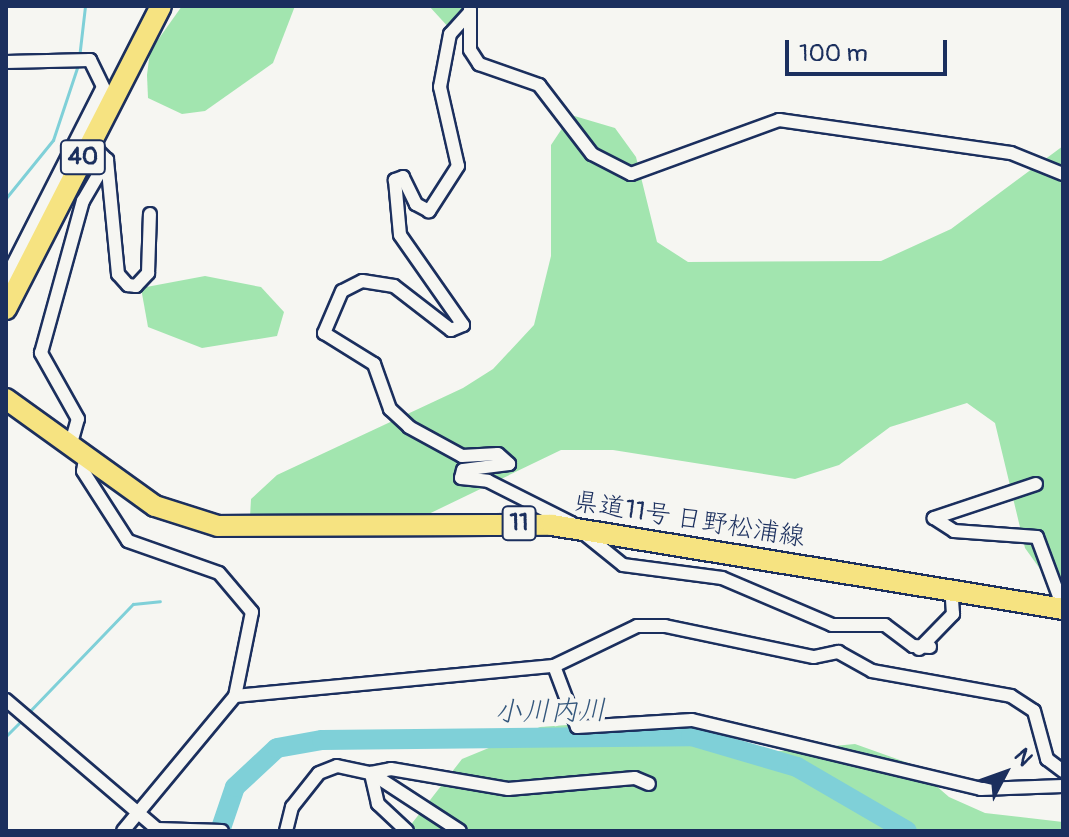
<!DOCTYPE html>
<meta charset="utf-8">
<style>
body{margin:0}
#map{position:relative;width:1069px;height:837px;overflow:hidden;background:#f6f6f2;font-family:Pangolin,"Klee One",sans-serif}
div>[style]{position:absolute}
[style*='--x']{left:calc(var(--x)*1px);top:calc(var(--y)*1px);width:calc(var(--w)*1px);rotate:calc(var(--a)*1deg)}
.green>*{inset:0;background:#a2e5af}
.stream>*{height:3px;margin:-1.5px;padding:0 1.5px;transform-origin:1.5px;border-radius:1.5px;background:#7fd0d8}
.river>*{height:20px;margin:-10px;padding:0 10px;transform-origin:10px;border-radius:10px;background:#7fd0d8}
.roads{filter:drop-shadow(2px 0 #1b2f5e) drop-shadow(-2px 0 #1b2f5e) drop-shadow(0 2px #1b2f5e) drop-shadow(0 -2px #1b2f5e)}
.street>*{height:12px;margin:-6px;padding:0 6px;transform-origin:6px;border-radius:6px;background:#f6f6f2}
.primary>*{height:20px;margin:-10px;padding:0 10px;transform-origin:10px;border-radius:10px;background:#f6e381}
span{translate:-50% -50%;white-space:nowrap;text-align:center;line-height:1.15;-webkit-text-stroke:8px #f6f6f2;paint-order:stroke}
.shield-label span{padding:2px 6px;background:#f6f6f2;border:2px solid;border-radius:6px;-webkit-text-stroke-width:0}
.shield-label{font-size:24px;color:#1b2f5e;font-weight:700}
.street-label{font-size:26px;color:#1b2f5e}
.water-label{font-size:28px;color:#34577c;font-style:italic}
.frame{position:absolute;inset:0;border:8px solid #1b2f5e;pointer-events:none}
.north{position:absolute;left:965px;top:733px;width:80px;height:80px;-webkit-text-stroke:6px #f6f6f2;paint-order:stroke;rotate:49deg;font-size:22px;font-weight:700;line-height:32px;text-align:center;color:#1b2f5e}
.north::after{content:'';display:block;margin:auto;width:28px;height:36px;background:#1b2f5e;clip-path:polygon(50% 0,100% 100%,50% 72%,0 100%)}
.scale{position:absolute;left:785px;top:40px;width:162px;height:36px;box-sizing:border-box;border:4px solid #1b2f5e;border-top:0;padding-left:10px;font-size:24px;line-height:28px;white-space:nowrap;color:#1b2f5e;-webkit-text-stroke:6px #f6f6f2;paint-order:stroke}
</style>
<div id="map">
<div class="green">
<div style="clip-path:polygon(182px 6px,295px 6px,273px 63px,205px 111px,182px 114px,148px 98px,147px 75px,150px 51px)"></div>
<div style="clip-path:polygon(429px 6px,478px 6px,467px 31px,451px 30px)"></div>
<div style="clip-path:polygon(571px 115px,615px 128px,636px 157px,657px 242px,688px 262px,881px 261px,951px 229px,1063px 146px,1063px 601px,1025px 548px,995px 423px,967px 403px,890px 427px,839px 465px,795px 479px,613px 450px,561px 450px,410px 523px,250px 517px,251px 499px,277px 475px,463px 388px,493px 369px,534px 325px,551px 256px,551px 145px)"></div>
<div style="clip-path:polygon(205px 276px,261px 287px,284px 312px,277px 336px,202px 348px,148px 327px,141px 288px)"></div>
<div style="clip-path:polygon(608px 722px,665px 729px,750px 754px,855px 744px,911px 764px,949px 797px,985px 813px,1063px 822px,1063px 831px,406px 831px,462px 759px,540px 727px)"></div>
</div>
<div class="stream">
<div style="--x:79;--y:58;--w:52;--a:-83.4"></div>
<div style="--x:6;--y:198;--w:75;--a:-51"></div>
<div style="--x:53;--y:140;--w:79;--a:-71.6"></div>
<div style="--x:27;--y:714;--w:153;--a:-46.1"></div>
<div style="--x:133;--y:604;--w:27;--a:-6"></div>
<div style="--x:6;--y:736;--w:23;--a:-45"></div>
</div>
<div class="river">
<div style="--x:220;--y:831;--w:46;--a:-71.2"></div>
<div style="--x:235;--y:787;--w:57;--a:-42.9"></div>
<div style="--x:277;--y:748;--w:46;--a:-10.1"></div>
<div style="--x:322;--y:740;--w:369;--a:-0.6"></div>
<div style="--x:691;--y:736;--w:110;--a:16.3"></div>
<div style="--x:797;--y:767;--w:127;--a:30.2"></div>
</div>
<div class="roads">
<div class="street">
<div style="--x:470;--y:9;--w:41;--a:90"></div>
<div style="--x:470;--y:50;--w:17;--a:57"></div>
<div style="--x:479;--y:64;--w:64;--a:19.3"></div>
<div style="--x:539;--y:85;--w:87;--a:52.5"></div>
<div style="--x:592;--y:154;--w:44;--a:27.1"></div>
<div style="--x:631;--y:174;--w:158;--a:-20"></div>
<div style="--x:779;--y:120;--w:234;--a:8.1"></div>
<div style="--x:1011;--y:153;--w:56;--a:22"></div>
<div style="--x:470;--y:12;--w:30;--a:132"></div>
<div style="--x:450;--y:34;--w:54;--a:100.7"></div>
<div style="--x:440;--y:87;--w:81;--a:77.2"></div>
<div style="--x:458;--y:166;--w:54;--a:122.8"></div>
<div style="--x:429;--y:211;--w:15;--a:-152"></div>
<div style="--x:416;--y:204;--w:30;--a:-116"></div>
<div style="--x:403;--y:177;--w:9;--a:159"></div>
<div style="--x:395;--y:180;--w:55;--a:84.8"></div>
<div style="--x:400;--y:235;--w:110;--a:55"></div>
<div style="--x:463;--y:325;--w:13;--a:157"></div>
<div style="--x:451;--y:330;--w:72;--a:-142.3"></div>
<div style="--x:394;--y:286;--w:32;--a:-171"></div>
<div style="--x:362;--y:281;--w:22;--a:153"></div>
<div style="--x:342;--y:291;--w:46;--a:113.2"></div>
<div style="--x:324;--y:333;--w:59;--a:31.8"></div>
<div style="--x:374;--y:364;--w:48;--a:70.4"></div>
<div style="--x:390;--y:409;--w:26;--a:43"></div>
<div style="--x:409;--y:427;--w:60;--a:28.7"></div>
<div style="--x:462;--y:456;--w:36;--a:-3"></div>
<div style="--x:498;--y:454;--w:15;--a:42"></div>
<div style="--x:509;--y:464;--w:46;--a:172.6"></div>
<div style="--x:463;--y:470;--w:8;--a:104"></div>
<div style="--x:461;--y:478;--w:27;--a:6"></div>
<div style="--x:488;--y:481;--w:93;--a:26.8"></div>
<div style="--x:571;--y:523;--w:67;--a:38.9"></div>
<div style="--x:623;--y:565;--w:100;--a:7.5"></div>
<div style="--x:722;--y:578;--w:120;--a:23.1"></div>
<div style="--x:832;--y:625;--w:53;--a:0"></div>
<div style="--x:885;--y:625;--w:35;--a:37"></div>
<div style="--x:913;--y:646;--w:17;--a:3"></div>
<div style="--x:6;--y:62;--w:84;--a:-1.4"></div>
<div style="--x:90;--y:60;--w:30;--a:64"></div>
<div style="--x:103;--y:87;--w:214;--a:116.9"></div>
<div style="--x:107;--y:160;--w:115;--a:84.5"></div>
<div style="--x:118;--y:274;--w:15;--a:48"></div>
<div style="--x:128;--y:285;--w:8;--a:7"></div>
<div style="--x:136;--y:286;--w:18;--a:-47"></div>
<div style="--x:148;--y:273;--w:59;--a:-88.1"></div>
<div style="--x:71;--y:443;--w:25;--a:-74"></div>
<div style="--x:78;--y:419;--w:76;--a:-119.3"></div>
<div style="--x:41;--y:353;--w:158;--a:-74.6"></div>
<div style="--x:83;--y:201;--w:48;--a:-59.7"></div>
<div style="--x:107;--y:160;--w:24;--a:-135"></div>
<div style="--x:86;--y:454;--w:17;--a:100"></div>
<div style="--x:83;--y:471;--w:83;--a:57.3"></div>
<div style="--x:128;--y:541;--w:96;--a:19.4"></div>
<div style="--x:219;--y:573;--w:51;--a:49.8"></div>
<div style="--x:252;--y:612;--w:86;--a:101.4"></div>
<div style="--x:235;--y:696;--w:175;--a:129.7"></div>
<div style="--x:1036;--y:484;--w:108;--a:161.6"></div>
<div style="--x:934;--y:518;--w:24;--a:33"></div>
<div style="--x:954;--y:531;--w:83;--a:4.1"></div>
<div style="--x:1037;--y:537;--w:75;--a:69.6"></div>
<div style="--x:919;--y:649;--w:49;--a:-45.8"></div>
<div style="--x:953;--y:614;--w:26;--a:-94"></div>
<div style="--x:554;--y:666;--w:65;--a:69.3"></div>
<div style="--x:577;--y:727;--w:115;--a:-3.5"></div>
<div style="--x:692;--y:720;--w:297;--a:13.4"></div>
<div style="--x:981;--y:789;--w:82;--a:-2.1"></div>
<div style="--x:235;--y:696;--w:320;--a:-5.4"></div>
<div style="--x:554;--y:666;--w:92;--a:-25.7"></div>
<div style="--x:637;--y:626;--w:28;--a:0"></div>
<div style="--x:665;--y:626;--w:152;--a:11.8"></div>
<div style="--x:814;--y:657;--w:25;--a:-12"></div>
<div style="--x:838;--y:652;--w:39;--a:29"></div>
<div style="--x:872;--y:671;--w:141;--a:10.2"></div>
<div style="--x:1011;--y:696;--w:27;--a:33"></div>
<div style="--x:1034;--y:711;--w:50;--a:74.8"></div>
<div style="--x:1047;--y:759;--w:20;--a:37"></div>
<div style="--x:6;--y:700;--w:199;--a:40.5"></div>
<div style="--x:157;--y:829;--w:65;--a:1.8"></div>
<div style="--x:286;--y:831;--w:25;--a:-76"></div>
<div style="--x:292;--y:807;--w:43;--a:-51.5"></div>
<div style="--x:319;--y:773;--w:19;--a:-21"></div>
<div style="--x:337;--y:766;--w:35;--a:12"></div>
<div style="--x:371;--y:773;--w:106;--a:33.1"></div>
<div style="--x:407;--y:831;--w:40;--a:-137"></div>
<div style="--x:378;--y:804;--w:32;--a:-103"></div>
<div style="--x:371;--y:773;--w:20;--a:-11"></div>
<div style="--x:391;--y:769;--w:119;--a:9.7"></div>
<div style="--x:508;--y:789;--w:127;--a:-5"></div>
<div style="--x:635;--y:778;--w:15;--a:23"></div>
</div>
<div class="primary">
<div style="--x:6;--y:309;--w:340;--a:-62.9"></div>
<div style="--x:6;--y:399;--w:183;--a:35.7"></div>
<div style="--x:155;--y:506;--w:66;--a:17.6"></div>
<div style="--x:218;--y:526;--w:334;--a:-0.2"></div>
<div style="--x:552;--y:525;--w:518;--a:9.33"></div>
</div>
</div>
<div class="shield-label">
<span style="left:83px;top:157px">40</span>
<span style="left:519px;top:523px">11</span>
</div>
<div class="street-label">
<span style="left:689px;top:520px;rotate:9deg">県道11号 日野松浦線</span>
</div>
<div class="water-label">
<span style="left:550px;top:712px;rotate:-1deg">小川内川</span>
</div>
<div class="frame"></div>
<div class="north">N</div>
<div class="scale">100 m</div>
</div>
